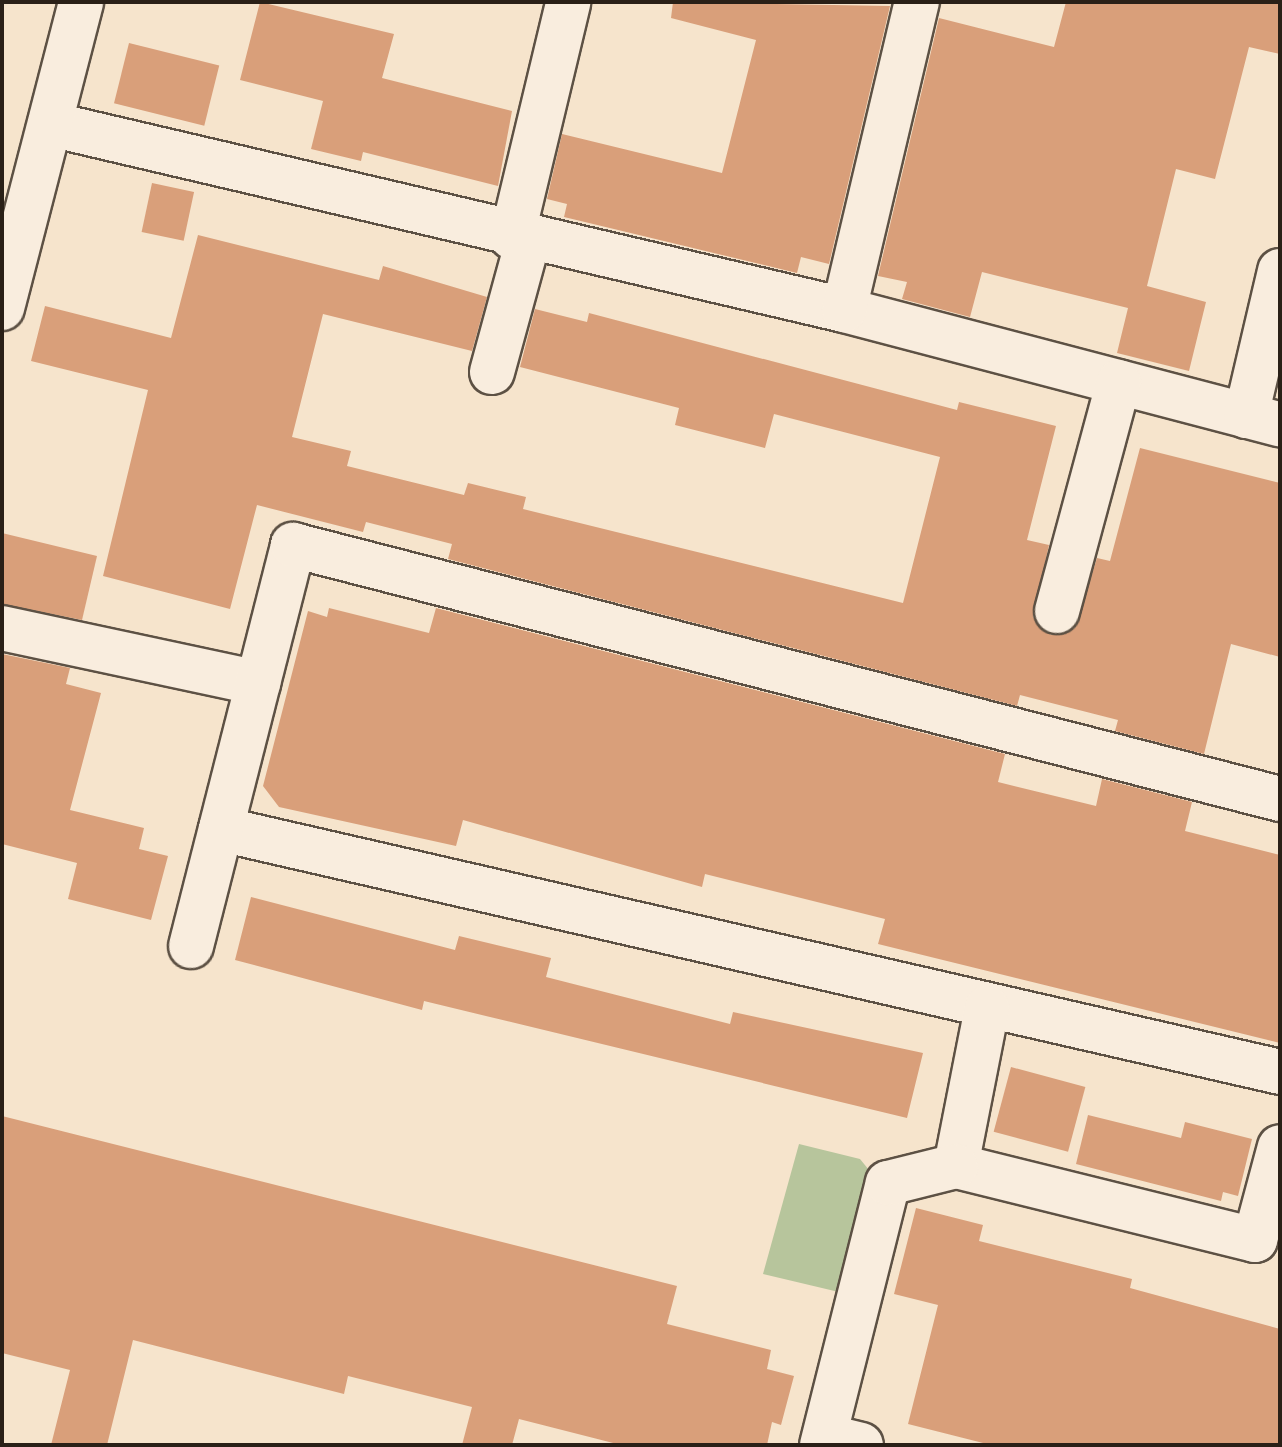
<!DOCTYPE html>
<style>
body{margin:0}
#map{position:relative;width:1282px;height:1447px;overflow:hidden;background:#f6e4cc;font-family:"IM FELL Great Primer",serif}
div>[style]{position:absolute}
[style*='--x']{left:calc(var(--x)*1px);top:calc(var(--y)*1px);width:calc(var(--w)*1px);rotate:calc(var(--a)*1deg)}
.green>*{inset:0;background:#b7c59c}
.building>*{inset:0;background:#d99f7a;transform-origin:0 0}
.roads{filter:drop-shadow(2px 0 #5d5144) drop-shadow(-2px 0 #5d5144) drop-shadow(0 2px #5d5144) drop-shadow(0 -2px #5d5144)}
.minor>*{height:44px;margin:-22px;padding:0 22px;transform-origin:22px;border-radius:22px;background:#f9edde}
span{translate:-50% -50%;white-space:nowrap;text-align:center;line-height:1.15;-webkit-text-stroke:7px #f9edde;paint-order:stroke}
.frame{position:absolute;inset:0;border:4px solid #2a2017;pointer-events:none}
</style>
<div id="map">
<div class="green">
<div style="clip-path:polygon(799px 1144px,860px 1159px,873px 1175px,843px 1293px,763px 1274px)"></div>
</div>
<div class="building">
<div style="clip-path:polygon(260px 2px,394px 34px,382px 78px,512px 111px,498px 186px,363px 152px,361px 161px,311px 149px,323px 101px,240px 80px)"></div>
<div style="clip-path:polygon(673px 2px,890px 6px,829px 264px,801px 257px,797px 273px,564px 217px,567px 204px,547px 199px,562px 134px,722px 173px,756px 40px,671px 18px)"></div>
<div style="clip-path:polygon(1066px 2px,1280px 2px,1280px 54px,1249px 47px,1215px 179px,1176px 169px,1147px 286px,1206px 302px,1189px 371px,1117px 353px,1128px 308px,982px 272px,970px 317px,902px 299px,907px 282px,878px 276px,939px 18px,1054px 47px)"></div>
<div style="left:129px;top:43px;width:93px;height:62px;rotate:14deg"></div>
<div style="left:152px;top:183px;width:43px;height:50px;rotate:12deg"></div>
<div style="clip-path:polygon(198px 235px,379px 280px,383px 266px,487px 297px,472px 351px,323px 314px,292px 437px,351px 451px,347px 466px,464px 495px,468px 483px,526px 497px,523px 509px,903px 603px,940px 457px,774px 414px,765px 448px,675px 425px,679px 408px,520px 367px,535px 309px,587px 322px,589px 313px,957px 410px,959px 402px,1056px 426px,1027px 540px,1049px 545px,1033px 617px,1051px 635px,1075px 628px,1097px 558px,1110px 561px,1140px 448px,1280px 483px,1280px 657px,1231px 644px,1204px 754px,1115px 731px,1118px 720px,1020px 695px,1017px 706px,448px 559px,452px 544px,366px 522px,363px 532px,257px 505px,230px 609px,103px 576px,148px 390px,31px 361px,45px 306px,171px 338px)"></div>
<div style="clip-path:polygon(2px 533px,97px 556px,82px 620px,2px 604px)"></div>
<div style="clip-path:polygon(329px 608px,429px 633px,436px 608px,1005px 754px,998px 782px,1096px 806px,1102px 779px,1192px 802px,1185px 831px,1280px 855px,1280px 1043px,878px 944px,885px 919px,705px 874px,702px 887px,463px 820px,456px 846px,279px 807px,263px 786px,308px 611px,327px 617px)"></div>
<div style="clip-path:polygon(2px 654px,70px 668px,66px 684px,101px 693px,70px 810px,144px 828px,139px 849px,168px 856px,151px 920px,68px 899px,77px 863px,2px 844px)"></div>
<div style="clip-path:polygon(251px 897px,455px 950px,459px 936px,551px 958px,546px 977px,730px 1024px,733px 1012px,923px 1053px,907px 1118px,424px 1001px,422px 1010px,235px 960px)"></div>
<div style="left:1011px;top:1067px;width:77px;height:67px;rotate:15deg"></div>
<div style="clip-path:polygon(1088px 1115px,1181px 1138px,1185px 1122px,1252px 1139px,1238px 1196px,1223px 1192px,1221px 1201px,1076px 1164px)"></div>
<div style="clip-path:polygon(2px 1116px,677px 1286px,667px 1324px,771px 1350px,767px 1369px,794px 1376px,781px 1425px,772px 1422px,767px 1445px,621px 1445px,519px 1419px,512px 1445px,462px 1445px,472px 1407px,348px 1376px,344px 1394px,133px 1340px,107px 1445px,51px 1445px,70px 1370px,2px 1353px)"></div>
<div style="clip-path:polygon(916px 1208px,983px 1225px,979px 1241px,1132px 1279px,1130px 1288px,1280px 1329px,1280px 1445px,991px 1445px,908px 1424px,938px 1305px,894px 1294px)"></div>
</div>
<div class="roads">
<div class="minor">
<div style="--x:50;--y:124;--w:815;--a:13.18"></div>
<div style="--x:844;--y:310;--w:451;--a:14.7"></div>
<div style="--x:512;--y:237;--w:241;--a:-76.5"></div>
<div style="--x:2;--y:308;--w:316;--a:-75.5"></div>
<div style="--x:844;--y:310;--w:317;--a:-76.7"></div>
<div style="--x:492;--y:372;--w:137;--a:-74.7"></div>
<div style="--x:1246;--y:416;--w:149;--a:-76.8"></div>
<div style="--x:1057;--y:611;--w:237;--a:-74.9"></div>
<div style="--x:2;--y:628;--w:262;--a:12.1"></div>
<div style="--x:221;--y:829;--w:1087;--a:12.92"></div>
<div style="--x:191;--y:946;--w:414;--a:-75.7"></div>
<div style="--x:293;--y:545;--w:1019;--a:14.43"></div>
<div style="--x:987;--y:1008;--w:161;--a:101.1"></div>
<div style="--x:956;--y:1166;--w:308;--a:13.9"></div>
<div style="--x:1255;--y:1240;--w:96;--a:-75"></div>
<div style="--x:825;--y:1436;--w:37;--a:14"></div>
<div style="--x:822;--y:1445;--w:270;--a:-75.9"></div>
<div style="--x:888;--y:1183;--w:70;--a:-14"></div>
</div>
</div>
<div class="frame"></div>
</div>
